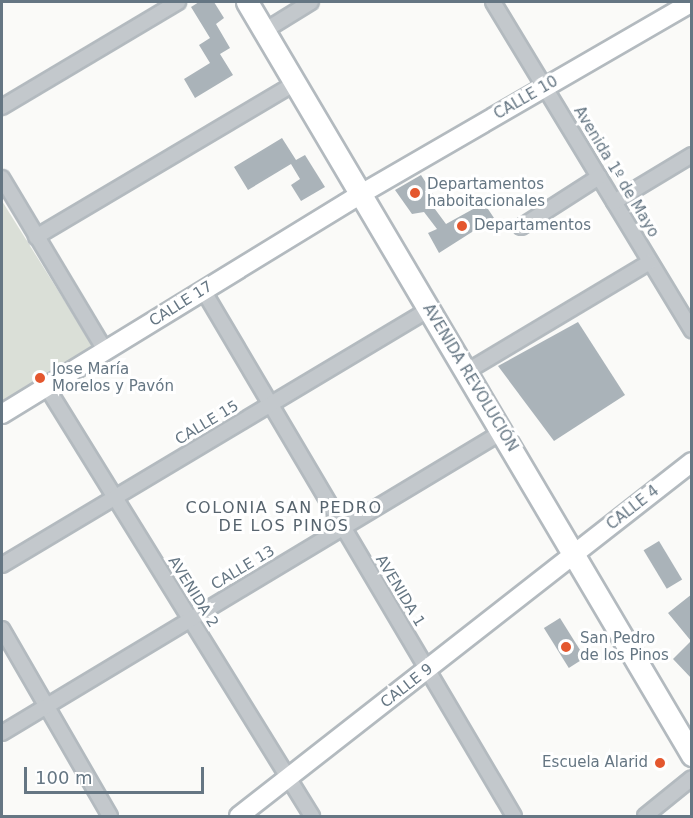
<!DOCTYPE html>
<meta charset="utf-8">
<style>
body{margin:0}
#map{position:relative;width:693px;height:818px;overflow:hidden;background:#fafaf8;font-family:"DejaVu Sans",sans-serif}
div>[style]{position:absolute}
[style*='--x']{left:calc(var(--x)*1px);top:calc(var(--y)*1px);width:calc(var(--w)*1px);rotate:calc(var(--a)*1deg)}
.green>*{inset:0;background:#dadfd7}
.building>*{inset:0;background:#aab3b9;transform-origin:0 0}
.roads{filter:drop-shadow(2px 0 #b3babf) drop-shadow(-2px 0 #b3babf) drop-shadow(0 2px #b3babf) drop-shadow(0 -2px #b3babf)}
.street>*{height:14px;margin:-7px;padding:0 7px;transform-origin:7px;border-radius:7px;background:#c3c8cc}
.secondary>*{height:18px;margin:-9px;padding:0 9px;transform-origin:9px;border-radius:9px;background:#fff}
.primary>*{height:21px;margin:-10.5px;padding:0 10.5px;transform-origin:10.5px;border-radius:10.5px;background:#fff}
.dots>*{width:16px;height:16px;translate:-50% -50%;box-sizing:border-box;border:3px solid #fff;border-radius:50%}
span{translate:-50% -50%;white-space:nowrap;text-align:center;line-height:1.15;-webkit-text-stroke:6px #fff;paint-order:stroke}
.street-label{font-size:15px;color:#657683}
.poi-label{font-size:15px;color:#657683}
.left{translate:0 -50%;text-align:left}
.right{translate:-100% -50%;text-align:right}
.neighbourhood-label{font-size:16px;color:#57646e;letter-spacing:1.5px}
.frame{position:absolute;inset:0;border:3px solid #657683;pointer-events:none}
.scale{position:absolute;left:24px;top:767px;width:180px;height:27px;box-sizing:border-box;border:3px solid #657683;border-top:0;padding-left:8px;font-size:18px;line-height:21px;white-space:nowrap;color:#657683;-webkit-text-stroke:4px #fff;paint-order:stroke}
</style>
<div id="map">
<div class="green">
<div style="clip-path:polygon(2px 201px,94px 348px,2px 405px)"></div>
</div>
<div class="building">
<div style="clip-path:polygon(199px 2px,214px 2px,224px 18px,216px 24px,230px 48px,220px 54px,233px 75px,195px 98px,184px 79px,210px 63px,199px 45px,210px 38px,191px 7px)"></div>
<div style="clip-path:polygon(282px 138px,296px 160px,305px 155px,325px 187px,301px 201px,291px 185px,300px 179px,291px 164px,248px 190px,234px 167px)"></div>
<div style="clip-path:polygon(421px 175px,435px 197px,429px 201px,446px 224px,484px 203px,494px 218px,439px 253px,428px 233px,437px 229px,424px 212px,412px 214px,395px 190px)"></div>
<div style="clip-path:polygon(578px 322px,625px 395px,554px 441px,498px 366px)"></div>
<div style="left:659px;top:541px;width:45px;height:18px;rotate:59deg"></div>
<div style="clip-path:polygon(692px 594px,692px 679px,673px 659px,691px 641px,668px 613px)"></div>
<div style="left:560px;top:618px;width:47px;height:19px;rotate:58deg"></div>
</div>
<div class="roads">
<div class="street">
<div style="--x:493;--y:2;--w:384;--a:58.8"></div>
<div style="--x:264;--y:31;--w:55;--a:-31.7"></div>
<div style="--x:2;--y:107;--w:205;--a:-30.8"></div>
<div style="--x:2;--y:178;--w:200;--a:59.1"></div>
<div style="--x:614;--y:202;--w:91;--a:-31.1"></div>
<div style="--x:521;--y:227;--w:93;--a:-32.7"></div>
<div style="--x:36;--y:237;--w:301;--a:-30.7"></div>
<div style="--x:203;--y:290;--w:611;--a:59.41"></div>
<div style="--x:466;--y:372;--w:214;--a:-30.9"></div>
<div style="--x:46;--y:386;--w:506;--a:58.26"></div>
<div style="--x:2;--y:565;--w:498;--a:-30.9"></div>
<div style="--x:2;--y:629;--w:216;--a:60"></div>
<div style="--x:2;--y:733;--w:584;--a:-31.05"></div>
<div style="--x:645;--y:816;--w:60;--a:-39"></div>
</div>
<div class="secondary">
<div style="--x:2;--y:414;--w:421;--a:-31.5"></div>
<div style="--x:361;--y:194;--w:383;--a:-30.1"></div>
<div style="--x:239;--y:816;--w:575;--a:-38.01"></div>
</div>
<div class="primary">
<div style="--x:247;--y:2;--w:875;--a:59.42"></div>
</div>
</div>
<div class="dots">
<div style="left:415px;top:193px;background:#e4572e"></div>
<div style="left:462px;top:226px;background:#e4572e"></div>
<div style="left:40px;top:378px;background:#e4572e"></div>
<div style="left:566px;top:647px;background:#e4572e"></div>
<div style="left:660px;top:763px;background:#e4572e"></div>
</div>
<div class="street-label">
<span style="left:526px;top:98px;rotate:-30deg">CALLE 10</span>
<span style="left:616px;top:172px;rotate:59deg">Avenida 1º de Mayo</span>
<span style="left:181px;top:304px;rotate:-32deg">CALLE 17</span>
<span style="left:470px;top:378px;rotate:59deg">AVENIDA REVOLUCIÓN</span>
<span style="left:207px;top:423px;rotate:-31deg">CALLE 15</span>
<span style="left:633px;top:508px;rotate:-38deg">CALLE 4</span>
<span style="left:243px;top:568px;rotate:-31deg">CALLE 13</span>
<span style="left:400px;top:591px;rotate:59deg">AVENIDA 1</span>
<span style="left:193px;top:592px;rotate:58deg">AVENIDA 2</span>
<span style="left:407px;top:686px;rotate:-38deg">CALLE 9</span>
</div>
<div class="poi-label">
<span class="left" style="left:427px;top:193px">Departamentos<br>haboitacionales</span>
<span class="left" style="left:474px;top:226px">Departamentos</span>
<span class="left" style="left:52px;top:378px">Jose María<br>Morelos y Pavón</span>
<span class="left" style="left:580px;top:647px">San Pedro<br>de los Pinos</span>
<span class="right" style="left:648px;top:763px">Escuela Alarid</span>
</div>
<div class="neighbourhood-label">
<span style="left:284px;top:517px">COLONIA SAN PEDRO<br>DE LOS PINOS</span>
</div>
<div class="frame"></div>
<div class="scale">100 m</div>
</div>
